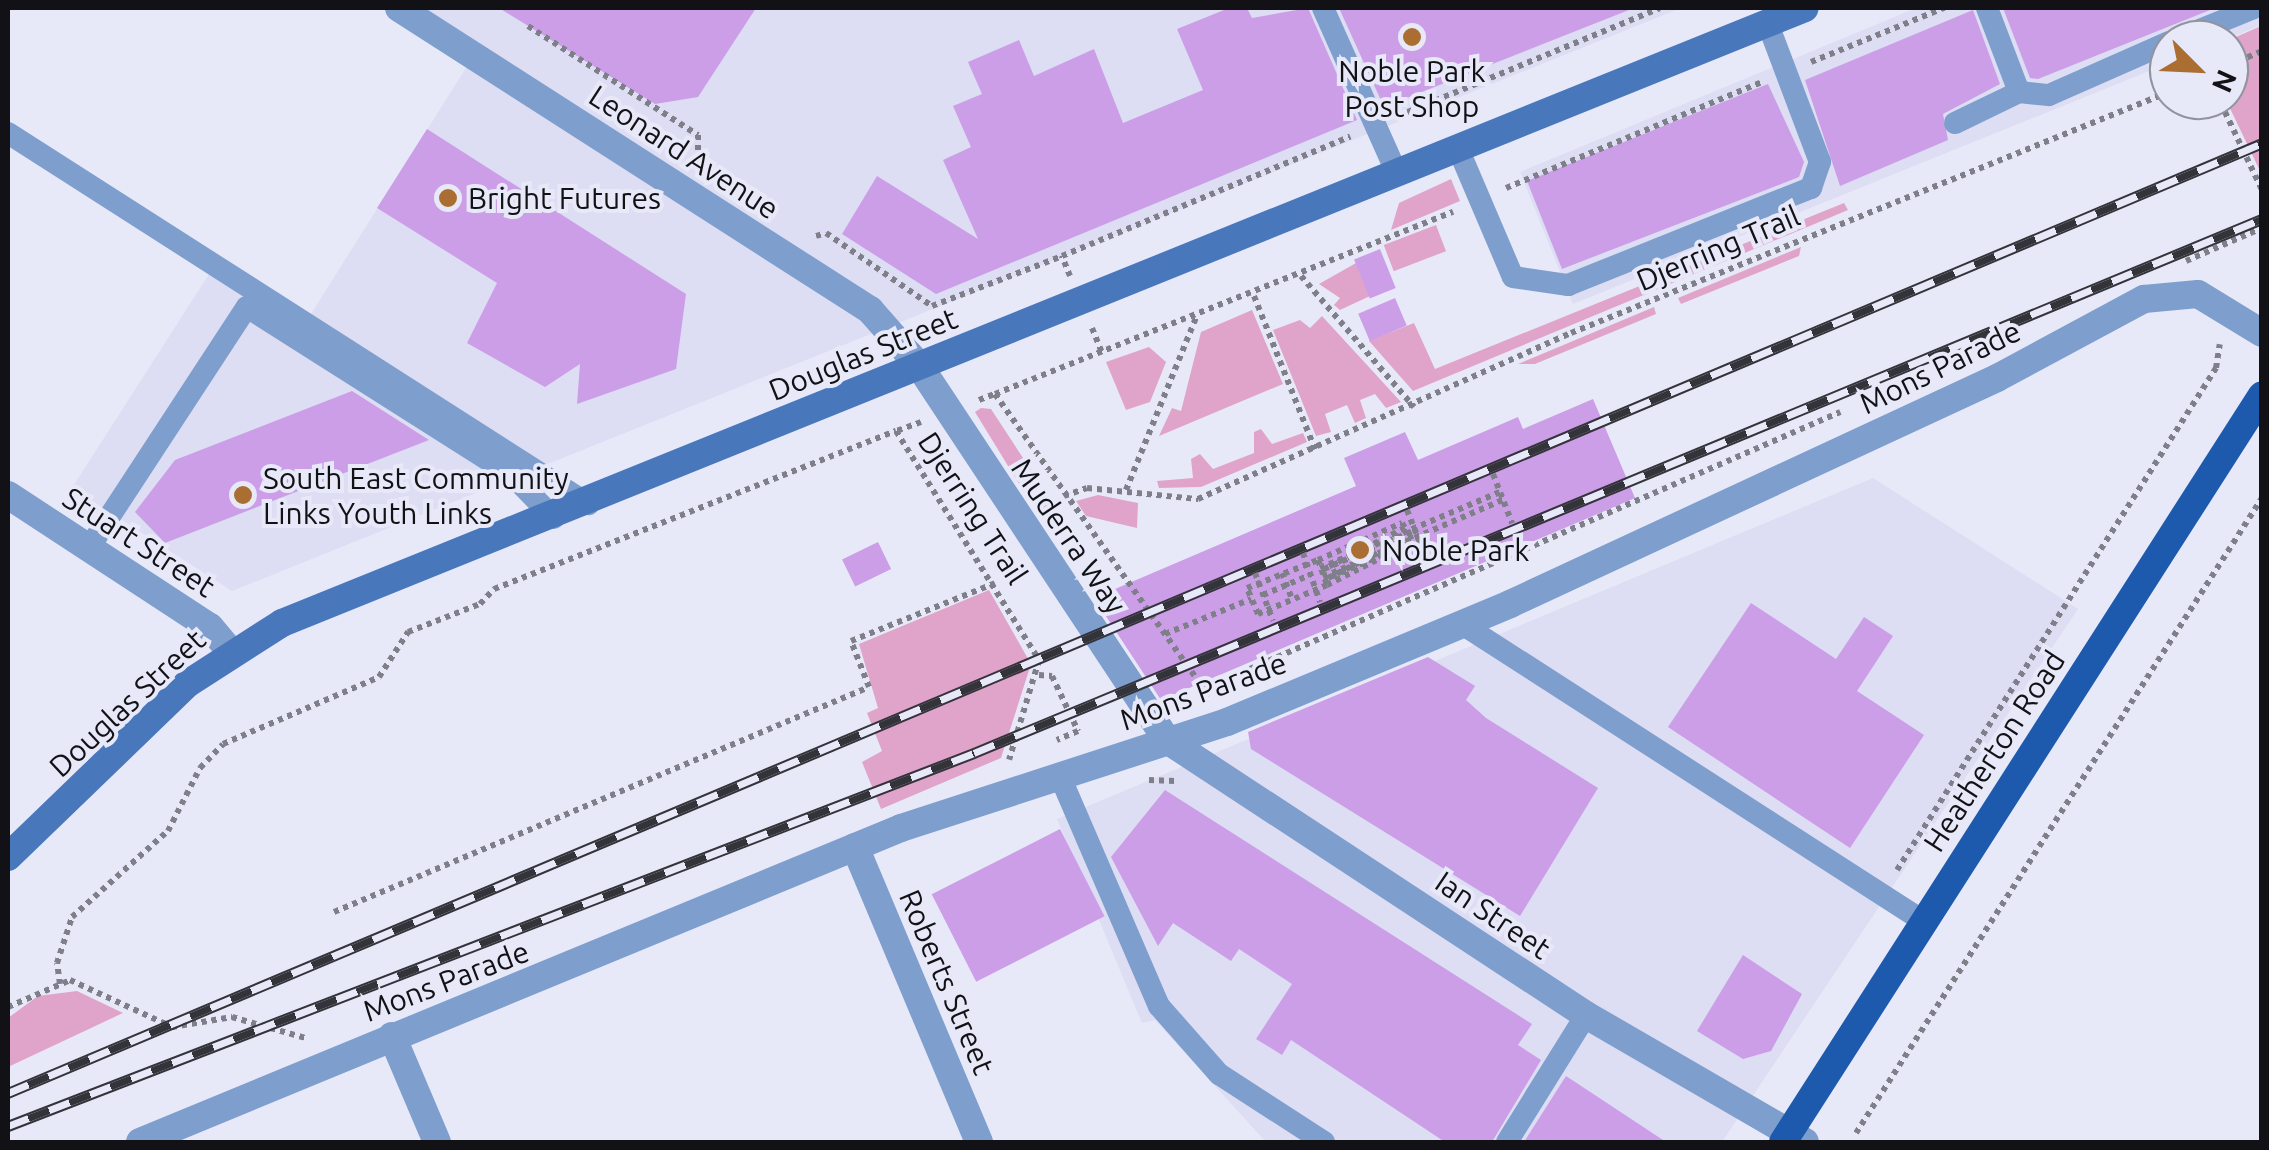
<!DOCTYPE html>
<style>
body{margin:0}
#map{position:relative;width:2269px;height:1150px;overflow:hidden;background:#e8e9f8;font-family:Ubuntu,sans-serif}
div>[style]{position:absolute}
[style*='--x']{left:calc(var(--x)*1px);top:calc(var(--y)*1px);width:calc(var(--w)*1px);rotate:calc(var(--a)*1deg)}
.built>*{inset:0;background:#ddddf3}
.green>*{inset:0;background:#e0a4cb;transform-origin:0 0}
.building>*{inset:0;background:#cc9ee7;transform-origin:0 0}
.path>*{height:6px;margin-top:-3px;transform-origin:0;background:repeating-linear-gradient(90deg,#7e7f89 0 5px,transparent 0 10px)}
.service>*{height:22px;margin:-11px;padding:0 11px;transform-origin:11px;border-radius:11px;background:#7e9ecd}
.minor>*{height:28px;margin:-14px;padding:0 14px;transform-origin:14px;border-radius:14px;background:#7e9ecd}
.secondary>*{height:28px;margin:-14px;padding:0 14px;transform-origin:14px;border-radius:14px;background:#4977bc}
.primary>*{height:28px;margin:-14px;padding:0 14px;transform-origin:14px;border-radius:14px;background:#1d5aae}
.rail>*{height:11px;margin-top:-5.5px;transform-origin:0;background:repeating-linear-gradient(90deg,#e8e9f8 0 22px,#33333a 0 44px);box-sizing:border-box;border-block:2px solid #33333a}
.path-bridge>*{height:6px;margin-top:-3px;transform-origin:0;background:repeating-linear-gradient(90deg,#7e7f89 0 5px,transparent 0 10px)}
.dots>*{width:28px;height:28px;translate:-50% -50%;box-sizing:border-box;border:5px solid #e8e9f8;border-radius:50%}
span{translate:-50% -50%;white-space:nowrap;text-align:center;line-height:1.15;-webkit-text-stroke:8px #e8e9f8;paint-order:stroke}
.poi-label{font-size:30px;color:#111116}
.left{translate:0 -50%;text-align:left}
.street-label{font-size:30px;color:#111116}
.frame{position:absolute;inset:0;border:10px solid #111116;pointer-events:none}
.north{position:absolute;left:2149px;top:20px;width:100px;height:100px;box-sizing:border-box;background:#e8e9f8;border:2px solid #92939e;border-radius:50%;rotate:114deg;font-size:28px;font-weight:700;line-height:40px;text-align:center;color:#111116}
.north::after{content:'';display:block;margin:auto;width:35px;height:45px;background:#ab6e32;clip-path:polygon(50% 0,100% 100%,50% 72%,0 100%)}
</style>
<div id="map">
<div class="built">
<div style="clip-path:polygon(424px 8px,1681px 8px,232px 591px,72px 488px,218px 260px,309px 317px,481px 44px)"></div>
<div style="clip-path:polygon(1916px 8px,2261px 8px,2261px 25px,2225px 40px,2169px 40px,2169px 63px,1573px 304px,1520px 172px)"></div>
<div style="clip-path:polygon(1873px 478px,2078px 609px,1722px 1142px,1266px 1142px,1155px 1020px,1142px 1023px,1057px 819px)"></div>
</div>
<div class="green">
<div style="clip-path:polygon(2261px 26px,2261px 173px,2226px 100px,2229px 40px)"></div>
<div style="clip-path:polygon(1451px 179px,1460px 201px,1391px 230px,1399px 203px)"></div>
<div style="clip-path:polygon(1844px 203px,1848px 210px,1413px 391px,1369px 341px,1414px 323px,1435px 369px)"></div>
<div style="left:1436px;top:225px;width:28px;height:56px;rotate:69deg"></div>
<div style="clip-path:polygon(1801px 247px,1799px 256px,1681px 304px,1678px 298px)"></div>
<div style="clip-path:polygon(1356px 263px,1370px 296px,1340px 310px,1334px 305px,1340px 298px,1319px 284px)"></div>
<div style="clip-path:polygon(1654px 307px,1656px 314px,1535px 364px,1518px 364px)"></div>
<div style="clip-path:polygon(1252px 310px,1283px 384px,1159px 436px,1172px 408px,1181px 411px,1201px 332px)"></div>
<div style="clip-path:polygon(1322px 316px,1401px 402px,1386px 408px,1375px 394px,1360px 400px,1366px 418px,1355px 423px,1347px 405px,1325px 414px,1331px 432px,1316px 436px,1273px 330px,1300px 320px,1310px 328px)"></div>
<div style="clip-path:polygon(1149px 347px,1166px 362px,1150px 402px,1126px 410px,1106px 362px)"></div>
<div style="clip-path:polygon(981px 408px,991px 409px,1059px 513px,1051px 520px,1027px 497px,975px 412px)"></div>
<div style="clip-path:polygon(1261px 429px,1272px 444px,1303px 433px,1307px 442px,1201px 487px,1159px 488px,1157px 481px,1193px 478px,1191px 459px,1200px 454px,1213px 469px,1254px 453px,1254px 432px)"></div>
<div style="clip-path:polygon(1098px 495px,1138px 503px,1137px 528px,1086px 516px,1076px 501px)"></div>
<div style="clip-path:polygon(989px 590px,1031px 664px,1001px 758px,881px 809px,862px 762px,882px 751px,867px 713px,878px 708px,859px 644px)"></div>
<div style="clip-path:polygon(77px 991px,123px 1013px,8px 1067px,8px 1018px,38px 996px)"></div>
</div>
<div class="building">
<div style="clip-path:polygon(499px 8px,756px 8px,698px 97px,655px 104px)"></div>
<div style="clip-path:polygon(1229px 8px,1247px 8px,1252px 18px,1308px 8px,1357px 120px,936px 294px,842px 234px,877px 176px,978px 239px,943px 160px,971px 147px,953px 106px,982px 94px,968px 62px,1019px 40px,1034px 76px,1094px 49px,1123px 123px,1203px 90px,1177px 29px)"></div>
<div style="clip-path:polygon(1339px 8px,1634px 8px,1384px 107px)"></div>
<div style="clip-path:polygon(2003px 8px,2215px 8px,2038px 79px,2030px 78px)"></div>
<div style="clip-path:polygon(1973px 10px,2000px 84px,1943px 114px,1948px 140px,1840px 186px,1805px 80px)"></div>
<div style="clip-path:polygon(1768px 84px,1804px 162px,1799px 177px,1562px 269px,1527px 181px)"></div>
<div style="clip-path:polygon(427px 129px,686px 294px,676px 369px,577px 404px,580px 364px,545px 387px,467px 343px,497px 283px,377px 208px)"></div>
<div style="left:1380px;top:249px;width:42px;height:28px;rotate:68deg"></div>
<div style="left:1395px;top:298px;width:30px;height:40px;rotate:67deg"></div>
<div style="clip-path:polygon(352px 391px,429px 440px,165px 543px,135px 512px,175px 460px)"></div>
<div style="clip-path:polygon(1593px 399px,1635px 498px,1161px 700px,1094px 598px,1356px 486px,1344px 458px,1405px 432px,1418px 460px,1518px 417px,1523px 429px)"></div>
<div style="left:878px;top:542px;width:30px;height:40px;rotate:64deg"></div>
<div style="clip-path:polygon(1751px 603px,1836px 659px,1864px 617px,1893px 636px,1857px 691px,1924px 735px,1850px 848px,1668px 727px)"></div>
<div style="clip-path:polygon(1428px 657px,1475px 686px,1466px 700px,1486px 718px,1598px 788px,1520px 916px,1251px 749px,1248px 732px)"></div>
<div style="clip-path:polygon(1165px 790px,1532px 1024px,1518px 1045px,1541px 1060px,1492px 1142px,1445px 1142px,1291px 1040px,1282px 1055px,1256px 1039px,1292px 984px,1239px 949px,1231px 961px,1173px 923px,1158px 946px,1111px 857px)"></div>
<div style="left:1060px;top:829px;width:98px;height:144px;rotate:63deg"></div>
<div style="clip-path:polygon(1743px 955px,1802px 994px,1771px 1051px,1743px 1059px,1697px 1031px)"></div>
<div style="clip-path:polygon(1566px 1076px,1666px 1142px,1524px 1142px)"></div>
</div>
<div class="path">
<div style="--x:528;--y:26;--w:202;--a:32.7"></div>
<div style="--x:698;--y:135;--w:28;--a:90"></div>
<div style="--x:1811;--y:62;--w:144;--a:-22.1"></div>
<div style="--x:2229;--y:65;--w:36;--a:-23"></div>
<div style="--x:2208;--y:100;--w:21;--a:35"></div>
<div style="--x:2225;--y:112;--w:86;--a:64.6"></div>
<div style="--x:1398;--y:116;--w:283;--a:-22.4"></div>
<div style="--x:1506;--y:188;--w:277;--a:-22.5"></div>
<div style="--x:816;--y:236;--w:10;--a:-17"></div>
<div style="--x:826;--y:233;--w:129;--a:34.6"></div>
<div style="--x:932;--y:306;--w:139;--a:-21"></div>
<div style="--x:2186;--y:261;--w:83;--a:-23.5"></div>
<div style="--x:1070;--y:276;--w:22;--a:-112"></div>
<div style="--x:1062;--y:256;--w:312;--a:-22.5"></div>
<div style="--x:1301;--y:276;--w:173;--a:49.2"></div>
<div style="--x:1254;--y:296;--w:165;--a:68.3"></div>
<div style="--x:1092;--y:328;--w:27;--a:68"></div>
<div style="--x:995;--y:394;--w:493;--a:-21.7"></div>
<div style="--x:979;--y:400;--w:17;--a:-21"></div>
<div style="--x:995;--y:394;--w:370;--a:54.7"></div>
<div style="--x:921;--y:422;--w:27;--a:160"></div>
<div style="--x:896;--y:431;--w:270;--a:58"></div>
<div style="--x:1039;--y:660;--w:104;--a:106.7"></div>
<div style="--x:1493;--y:474;--w:53;--a:68.8"></div>
<div style="--x:1126;--y:490;--w:186;--a:-67.9"></div>
<div style="--x:1064;--y:496;--w:24;--a:-19"></div>
<div style="--x:1087;--y:488;--w:112;--a:5.7"></div>
<div style="--x:1198;--y:499;--w:408;--a:-24"></div>
<div style="--x:1571;--y:333;--w:645;--a:-21.95"></div>
<div style="--x:1318;--y:560;--w:27;--a:70"></div>
<div style="--x:1327;--y:585;--w:75;--a:157.2"></div>
<div style="--x:1258;--y:614;--w:28;--a:-113"></div>
<div style="--x:1247;--y:588;--w:76;--a:-21.5"></div>
<div style="--x:1318;--y:560;--w:92;--a:-23.8"></div>
<div style="--x:1402;--y:523;--w:6;--a:59"></div>
<div style="--x:1320;--y:568;--w:195;--a:-22.9"></div>
<div style="--x:1282;--y:573;--w:28;--a:69"></div>
<div style="--x:1323;--y:577;--w:196;--a:-23.2"></div>
<div style="--x:1327;--y:585;--w:93;--a:-26.8"></div>
<div style="--x:1263;--y:595;--w:51;--a:-23.1"></div>
<div style="--x:1165;--y:634;--w:93;--a:-22.1"></div>
<div style="--x:1039;--y:675;--w:13;--a:4"></div>
<div style="--x:1052;--y:676;--w:61;--a:64.7"></div>
<div style="--x:1078;--y:731;--w:23;--a:157"></div>
<div style="--x:1204;--y:689;--w:694;--a:-23.53"></div>
<div style="--x:1149;--y:780;--w:26;--a:2"></div>
<div style="--x:1897;--y:870;--w:595;--a:-57.57"></div>
<div style="--x:2216;--y:368;--w:24;--a:-81"></div>
<div style="--x:334;--y:912;--w:580;--a:-22.81"></div>
<div style="--x:869;--y:687;--w:49;--a:-111.4"></div>
<div style="--x:851;--y:641;--w:155;--a:-21.9"></div>
<div style="--x:60;--y:984;--w:21;--a:-98"></div>
<div style="--x:57;--y:963;--w:48;--a:-71.9"></div>
<div style="--x:72;--y:917;--w:129;--a:-41.9"></div>
<div style="--x:168;--y:831;--w:71;--a:-63.1"></div>
<div style="--x:200;--y:768;--w:33;--a:-46"></div>
<div style="--x:223;--y:744;--w:170;--a:-23.2"></div>
<div style="--x:379;--y:677;--w:54;--a:-57.2"></div>
<div style="--x:408;--y:632;--w:77;--a:-21.3"></div>
<div style="--x:480;--y:604;--w:21;--a:-47"></div>
<div style="--x:494;--y:589;--w:432;--a:-21.5"></div>
<div style="--x:8;--y:1007;--w:68;--a:-23.5"></div>
<div style="--x:70;--y:980;--w:112;--a:24.7"></div>
<div style="--x:172;--y:1027;--w:61;--a:-9.5"></div>
<div style="--x:232;--y:1017;--w:76;--a:16"></div>
<div style="--x:1856;--y:1133;--w:754;--a:-57.41"></div>
</div>
<div class="service">
<div style="--x:1323;--y:8;--w:176;--a:65.9"></div>
<div style="--x:1987;--y:8;--w:90;--a:69.1"></div>
<div style="--x:2175;--y:40;--w:85;--a:-22.1"></div>
<div style="--x:1955;--y:123;--w:71;--a:-25.8"></div>
<div style="--x:2019;--y:92;--w:30;--a:6"></div>
<div style="--x:2049;--y:95;--w:131;--a:-23.8"></div>
<div style="--x:8;--y:133;--w:689;--a:32.61"></div>
<div style="--x:1457;--y:146;--w:142;--a:66.9"></div>
<div style="--x:1513;--y:277;--w:56;--a:8.3"></div>
<div style="--x:1568;--y:285;--w:262;--a:-21.8"></div>
<div style="--x:1811;--y:188;--w:28;--a:-71"></div>
<div style="--x:1820;--y:162;--w:150;--a:-110.7"></div>
<div style="--x:89;--y:548;--w:288;--a:-56.8"></div>
<div style="--x:247;--y:307;--w:314;--a:32.4"></div>
<div style="--x:512;--y:475;--w:60;--a:45.7"></div>
<div style="--x:1462;--y:624;--w:548;--a:32.79"></div>
<div style="--x:1059;--y:774;--w:253;--a:66.7"></div>
<div style="--x:1159;--y:1006;--w:91;--a:48.6"></div>
<div style="--x:1219;--y:1074;--w:125;--a:32.9"></div>
<div style="--x:1507;--y:1142;--w:150;--a:-58.1"></div>
</div>
<div class="minor">
<div style="--x:399;--y:8;--w:560;--a:32.67"></div>
<div style="--x:870;--y:310;--w:76;--a:48.7"></div>
<div style="--x:920;--y:367;--w:447;--a:56.5"></div>
<div style="--x:1167;--y:740;--w:501;--a:33.28"></div>
<div style="--x:1586;--y:1015;--w:253;--a:30.1"></div>
<div style="--x:8;--y:495;--w:241;--a:33.2"></div>
<div style="--x:210;--y:627;--w:30;--a:50"></div>
<div style="--x:855;--y:847;--w:320;--a:67.2"></div>
<div style="--x:392;--y:1036;--w:115;--a:67"></div>
<div style="--x:140;--y:1142;--w:823;--a:-22.42"></div>
<div style="--x:901;--y:828;--w:343;--a:-18"></div>
<div style="--x:1227;--y:722;--w:307;--a:-22.6"></div>
<div style="--x:1510;--y:604;--w:537;--a:-24.89"></div>
<div style="--x:1997;--y:378;--w:167;--a:-28.3"></div>
<div style="--x:2144;--y:299;--w:54;--a:-5.3"></div>
<div style="--x:2198;--y:294;--w:75;--a:31.4"></div>
</div>
<div class="secondary">
<div style="--x:8;--y:857;--w:249;--a:-44"></div>
<div style="--x:187;--y:684;--w:113;--a:-32.7"></div>
<div style="--x:282;--y:623;--w:1642;--a:-21.99"></div>
</div>
<div class="primary">
<div style="--x:1783;--y:1142;--w:887;--a:-57.33"></div>
</div>
<div class="rail">
<div style="--x:8;--y:1093;--w:2446;--a:-22.85"></div>
<div style="--x:8;--y:1126;--w:1036;--a:-21.11"></div>
<div style="--x:974;--y:753;--w:1394;--a:-22.52"></div>
</div>
<div class="path-bridge">
<div style="--x:1407;--y:510;--w:52;--a:68.4"></div>
<div style="--x:1405;--y:528;--w:91;--a:153.2"></div>
<div style="--x:1324;--y:569;--w:99;--a:-23.2"></div>
<div style="--x:1410;--y:543;--w:89;--a:156.9"></div>
<div style="--x:1328;--y:578;--w:98;--a:-26.6"></div>
<div style="--x:1303;--y:553;--w:52;--a:70.9"></div>
<div style="--x:1255;--y:573;--w:51;--a:69.4"></div>
</div>
<div class="dots">
<div style="left:1412px;top:37px;background:#ab6e32"></div>
<div style="left:448px;top:198px;background:#ab6e32"></div>
<div style="left:243px;top:495px;background:#ab6e32"></div>
<div style="left:1360px;top:550px;background:#ab6e32"></div>
</div>
<div class="poi-label">
<span style="left:1412px;top:88px">Noble Park<br>Post Shop</span>
<span class="left" style="left:468px;top:198px">Bright Futures</span>
<span class="left" style="left:263px;top:495px">South East Community<br>Links Youth Links</span>
<span class="left" style="left:1382px;top:550px">Noble Park</span>
</div>
<div class="street-label">
<span style="left:684px;top:152px;rotate:33deg">Leonard Avenue</span>
<span style="left:1718px;top:248px;rotate:-23deg">Djerring Trail</span>
<span style="left:863px;top:354px;rotate:-22deg">Douglas Street</span>
<span style="left:1940px;top:367px;rotate:-26deg">Mons Parade</span>
<span style="left:973px;top:508px;rotate:57deg">Djerring Trail</span>
<span style="left:1069px;top:536px;rotate:56deg">Muderra Way</span>
<span style="left:139px;top:542px;rotate:33deg">Stuart Street</span>
<span style="left:1203px;top:691px;rotate:-20deg">Mons Parade</span>
<span style="left:127px;top:703px;rotate:-43deg">Douglas Street</span>
<span style="left:1994px;top:751px;rotate:-57deg">Heatherton Road</span>
<span style="left:1493px;top:915px;rotate:34deg">Ian Street</span>
<span style="left:446px;top:981px;rotate:-21deg">Mons Parade</span>
<span style="left:947px;top:982px;rotate:67deg">Roberts Street</span>
</div>
<div class="frame"></div>
<div class="north">N</div>
</div>
